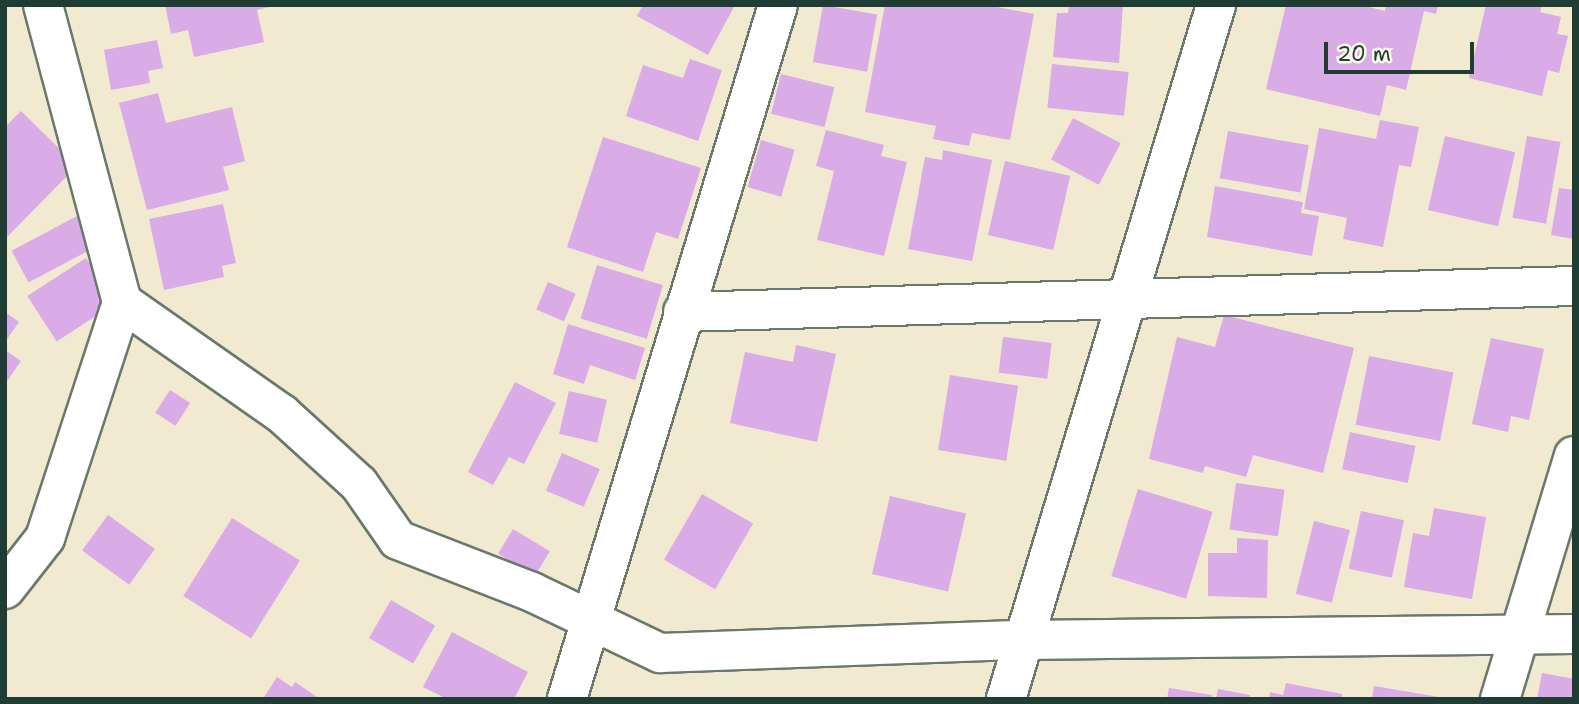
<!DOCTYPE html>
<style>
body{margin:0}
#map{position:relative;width:1579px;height:704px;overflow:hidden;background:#f2e9d1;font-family:"Shantell Sans",sans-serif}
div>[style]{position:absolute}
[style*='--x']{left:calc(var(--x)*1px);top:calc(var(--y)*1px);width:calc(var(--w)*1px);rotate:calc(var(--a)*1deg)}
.building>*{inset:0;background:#d9abe7;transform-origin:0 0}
.roads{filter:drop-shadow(2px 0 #69796b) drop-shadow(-2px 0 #69796b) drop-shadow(0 2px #69796b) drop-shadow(0 -2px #69796b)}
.minor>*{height:38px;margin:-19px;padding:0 19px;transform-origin:19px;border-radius:19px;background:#fff}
span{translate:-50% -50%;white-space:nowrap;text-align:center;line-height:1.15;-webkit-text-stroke:6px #fbf7ec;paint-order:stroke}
.frame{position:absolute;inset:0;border:7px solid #1f3d34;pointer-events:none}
.scale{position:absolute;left:1324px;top:42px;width:150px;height:32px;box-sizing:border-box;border:4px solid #1f3d34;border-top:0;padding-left:9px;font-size:21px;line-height:24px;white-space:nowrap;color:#1f3d34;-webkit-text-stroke:5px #fbf7ec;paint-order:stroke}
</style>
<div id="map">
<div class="building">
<div style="clip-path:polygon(165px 5px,273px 5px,273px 6px,257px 10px,264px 42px,194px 57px,188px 30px,171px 34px)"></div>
<div style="clip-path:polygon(643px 5px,735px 5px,708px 55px,637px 16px)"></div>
<div style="left:823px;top:5px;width:55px;height:58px;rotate:10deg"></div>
<div style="clip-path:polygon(885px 5px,987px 5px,1034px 14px,1010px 140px,972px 133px,969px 146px,933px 139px,936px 126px,865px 112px)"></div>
<div style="clip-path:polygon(1069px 5px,1123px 5px,1119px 63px,1053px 57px,1057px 13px,1068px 13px)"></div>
<div style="clip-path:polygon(1286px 5px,1361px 5px,1385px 11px,1386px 5px,1438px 5px,1436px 14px,1424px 11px,1406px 90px,1387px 85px,1380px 116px,1266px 89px)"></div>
<div style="clip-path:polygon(1486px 5px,1542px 5px,1540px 12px,1561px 17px,1557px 34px,1568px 36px,1559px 73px,1548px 70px,1542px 96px,1469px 78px)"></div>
<div style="clip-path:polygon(157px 40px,163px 68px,148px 71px,150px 83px,111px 90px,104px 50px)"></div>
<div style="clip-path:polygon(690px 59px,722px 70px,698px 141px,626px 116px,643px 65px,683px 78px)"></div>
<div style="left:1052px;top:64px;width:77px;height:44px;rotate:6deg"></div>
<div style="left:781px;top:74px;width:55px;height:41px;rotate:14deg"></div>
<div style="clip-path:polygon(158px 93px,166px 123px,232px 107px,245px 161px,223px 167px,229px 190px,147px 210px,119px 103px)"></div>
<div style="clip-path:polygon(21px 111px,77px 166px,5px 239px,5px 127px)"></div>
<div style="left:1073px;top:118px;width:54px;height:47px;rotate:28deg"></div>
<div style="clip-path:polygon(1380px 120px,1419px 127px,1411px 167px,1399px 165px,1383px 247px,1343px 239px,1347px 218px,1304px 209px,1319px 128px,1376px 139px)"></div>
<div style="clip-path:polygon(826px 130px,884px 145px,881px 156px,907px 162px,884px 256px,817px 240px,834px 171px,816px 166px)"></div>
<div style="left:1228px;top:131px;width:82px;height:48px;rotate:10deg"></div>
<div style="left:1445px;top:136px;width:72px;height:76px;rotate:13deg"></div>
<div style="left:1527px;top:136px;width:34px;height:83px;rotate:10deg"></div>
<div style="clip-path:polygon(603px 137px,701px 168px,678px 239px,656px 232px,643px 272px,567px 247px)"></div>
<div style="left:761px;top:140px;width:35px;height:49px;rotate:16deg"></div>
<div style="clip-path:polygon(943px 150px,992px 160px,972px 261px,908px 249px,925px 157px,942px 160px)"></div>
<div style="left:1005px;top:161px;width:67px;height:76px;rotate:13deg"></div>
<div style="clip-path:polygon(1215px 186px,1303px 202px,1301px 213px,1319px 216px,1312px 256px,1207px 237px)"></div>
<div style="clip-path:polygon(1559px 188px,1574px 190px,1574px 239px,1551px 235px)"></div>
<div style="clip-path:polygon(223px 204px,236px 263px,222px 266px,224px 277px,164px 290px,149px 219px)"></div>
<div style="left:77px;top:216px;width:36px;height:74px;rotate:62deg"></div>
<div style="left:86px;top:258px;width:54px;height:70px;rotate:57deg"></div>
<div style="left:597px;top:265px;width:69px;height:56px;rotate:17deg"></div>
<div style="left:548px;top:282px;width:30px;height:30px;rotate:23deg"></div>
<div style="clip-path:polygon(5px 312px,19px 322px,5px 342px)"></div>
<div style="clip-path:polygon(1224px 315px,1354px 348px,1323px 473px,1253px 455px,1246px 477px,1205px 466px,1203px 473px,1149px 459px,1177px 337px,1215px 347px)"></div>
<div style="clip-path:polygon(568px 324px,645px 348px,635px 380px,590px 365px,584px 384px,553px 374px)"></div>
<div style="left:1003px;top:337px;width:49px;height:36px;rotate:7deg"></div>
<div style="clip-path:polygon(1491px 338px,1544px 349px,1529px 420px,1511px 416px,1508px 432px,1472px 424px)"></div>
<div style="clip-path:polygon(796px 345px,836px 354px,817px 442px,730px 423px,745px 352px,793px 362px)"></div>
<div style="clip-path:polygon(5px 350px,21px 361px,5px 384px)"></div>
<div style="left:1369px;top:356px;width:86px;height:70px;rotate:11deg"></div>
<div style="left:950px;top:375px;width:69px;height:76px;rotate:9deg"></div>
<div style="clip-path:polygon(515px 382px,556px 403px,524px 464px,509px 457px,493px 485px,468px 472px)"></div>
<div style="left:170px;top:390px;width:24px;height:27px;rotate:33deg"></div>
<div style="left:569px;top:391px;width:39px;height:44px;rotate:13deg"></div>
<div style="left:1350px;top:432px;width:67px;height:38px;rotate:12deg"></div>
<div style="left:562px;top:453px;width:41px;height:41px;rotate:23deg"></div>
<div style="left:1236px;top:483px;width:49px;height:47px;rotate:8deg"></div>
<div style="left:1138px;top:489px;width:78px;height:91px;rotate:17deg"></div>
<div style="left:702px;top:494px;width:59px;height:76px;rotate:30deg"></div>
<div style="left:890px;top:496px;width:78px;height:80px;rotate:13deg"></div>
<div style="clip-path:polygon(1434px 508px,1486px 517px,1472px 599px,1404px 587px,1413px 533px,1429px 536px)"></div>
<div style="left:1361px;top:511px;width:44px;height:59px;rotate:12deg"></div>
<div style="left:108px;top:515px;width:58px;height:44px;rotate:36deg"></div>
<div style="left:232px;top:518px;width:80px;height:92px;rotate:32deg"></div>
<div style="left:1314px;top:521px;width:37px;height:75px;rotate:14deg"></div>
<div style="left:513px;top:529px;width:43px;height:29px;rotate:31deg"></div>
<div style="clip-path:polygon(1237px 538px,1268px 540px,1267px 598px,1208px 596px,1208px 553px,1237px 553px)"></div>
<div style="left:391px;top:600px;width:51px;height:44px;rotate:30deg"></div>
<div style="clip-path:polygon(452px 632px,528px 672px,514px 699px,447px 699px,423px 687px)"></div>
<div style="clip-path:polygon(1542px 673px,1574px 679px,1574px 699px,1537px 699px)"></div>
<div style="clip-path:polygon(277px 677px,292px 687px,295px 682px,320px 699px,263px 699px)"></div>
<div style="clip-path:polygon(1286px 683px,1342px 694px,1342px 699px,1269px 699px,1270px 692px,1283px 695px)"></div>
<div style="clip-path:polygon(1374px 686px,1439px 697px,1439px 699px,1372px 699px)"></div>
<div style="clip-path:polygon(1169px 688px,1212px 695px,1211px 699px,1167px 699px)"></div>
<div style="clip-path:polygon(1218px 689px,1250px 695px,1249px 699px,1216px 699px)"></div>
</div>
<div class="roads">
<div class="minor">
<div style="--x:122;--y:302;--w:195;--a:35"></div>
<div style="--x:282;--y:414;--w:104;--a:42.3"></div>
<div style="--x:359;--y:484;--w:68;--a:55.1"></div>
<div style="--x:398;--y:540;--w:144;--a:21.2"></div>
<div style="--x:532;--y:592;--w:142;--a:25.5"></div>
<div style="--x:660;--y:653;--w:362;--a:-2.1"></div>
<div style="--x:1022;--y:640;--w:552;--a:-0.62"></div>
<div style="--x:683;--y:312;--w:891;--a:-1.67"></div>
<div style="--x:5;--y:589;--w:65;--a:-51.9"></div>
<div style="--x:45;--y:538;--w:248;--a:-71.9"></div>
<div style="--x:122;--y:302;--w:307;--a:-104.9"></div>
<div style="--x:567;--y:699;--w:725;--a:-73.09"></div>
<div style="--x:1006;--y:699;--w:725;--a:-73.16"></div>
<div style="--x:1500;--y:699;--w:254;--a:-73.1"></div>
</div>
</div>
<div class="frame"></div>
<div class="scale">20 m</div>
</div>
